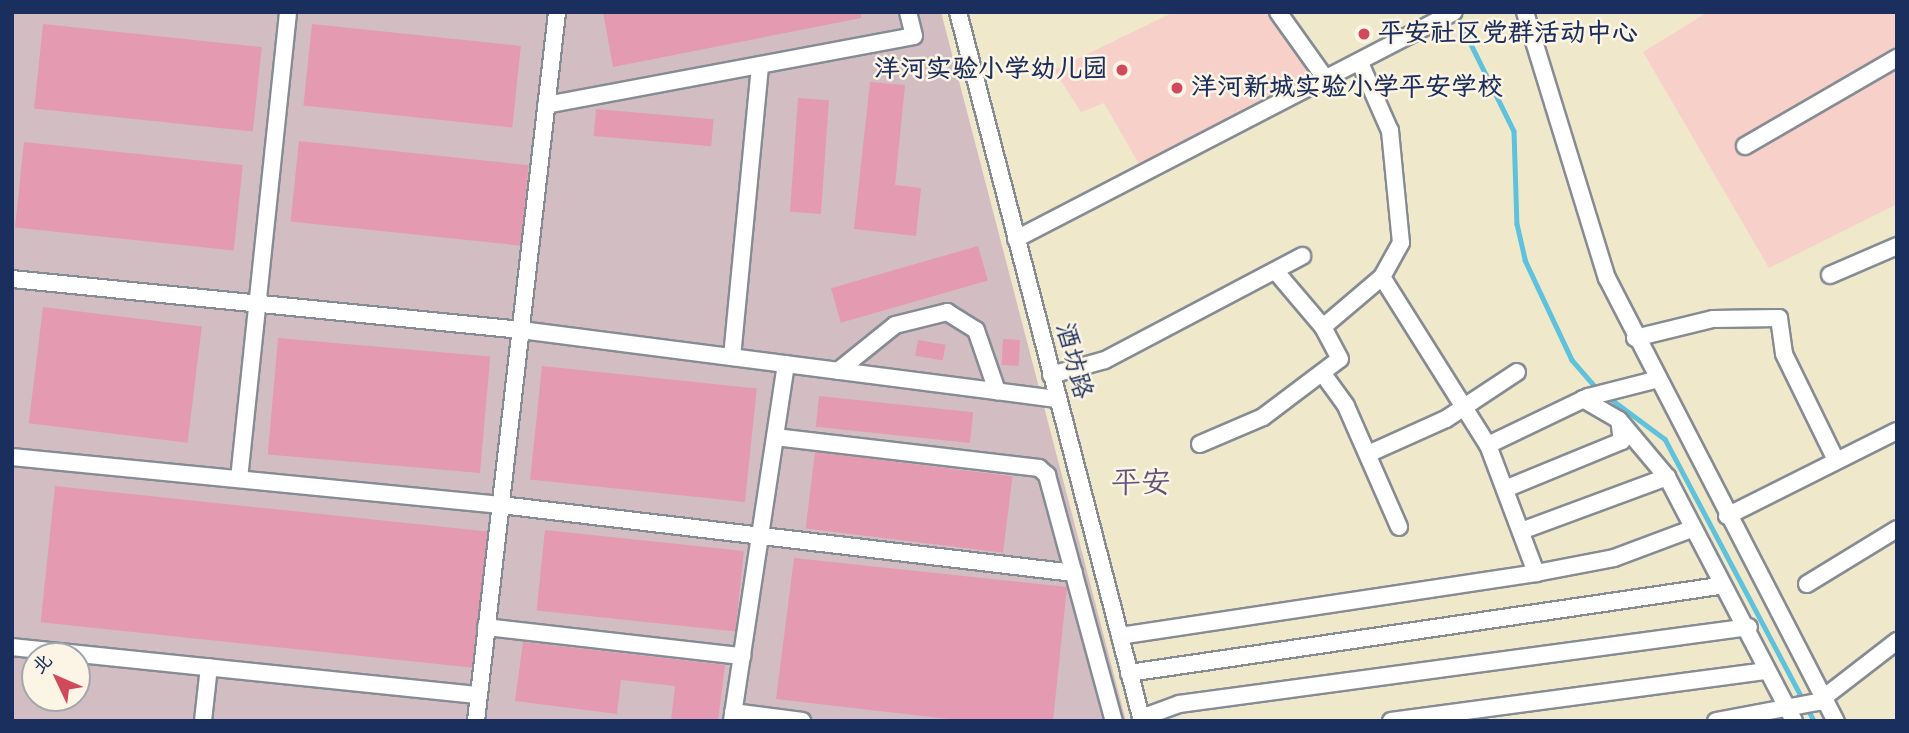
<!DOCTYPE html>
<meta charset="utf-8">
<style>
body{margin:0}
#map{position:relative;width:1909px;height:733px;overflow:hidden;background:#f0e8cb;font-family:"Comic Neue","LXGW WenKai TC",sans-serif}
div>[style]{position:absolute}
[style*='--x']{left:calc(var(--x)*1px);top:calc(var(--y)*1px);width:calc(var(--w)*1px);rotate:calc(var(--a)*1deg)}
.built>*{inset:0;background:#f7d0ca}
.industrial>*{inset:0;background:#d2bec2}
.stream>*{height:4.5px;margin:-2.25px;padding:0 2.25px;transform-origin:2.25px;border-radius:2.25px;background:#5ec2dc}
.building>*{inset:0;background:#e49ab1;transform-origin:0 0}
.roads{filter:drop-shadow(2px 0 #868c94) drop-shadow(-2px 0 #868c94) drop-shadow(0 2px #868c94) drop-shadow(0 -2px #868c94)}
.minor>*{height:16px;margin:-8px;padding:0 8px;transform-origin:8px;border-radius:8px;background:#fff}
.dots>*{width:19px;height:19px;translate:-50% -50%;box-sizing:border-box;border:4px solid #fcf5e5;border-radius:50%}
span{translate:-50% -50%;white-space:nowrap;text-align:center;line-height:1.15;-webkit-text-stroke:5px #fcf5e5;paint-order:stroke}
.poi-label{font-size:26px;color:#1b2f5e;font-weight:700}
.left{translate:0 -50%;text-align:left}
.right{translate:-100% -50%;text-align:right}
.street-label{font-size:26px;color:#1b2f5e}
.quarter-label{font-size:30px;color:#61547b}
.frame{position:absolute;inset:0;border:14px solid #1b2f5e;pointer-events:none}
.north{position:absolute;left:21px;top:642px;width:70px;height:70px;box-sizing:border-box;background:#fcf5e5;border:2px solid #a2a6af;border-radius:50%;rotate:314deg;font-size:19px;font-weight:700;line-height:28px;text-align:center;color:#1b2f5e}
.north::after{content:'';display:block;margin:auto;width:24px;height:32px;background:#d1495b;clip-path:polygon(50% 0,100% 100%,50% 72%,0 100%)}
</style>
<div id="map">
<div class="built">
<div style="clip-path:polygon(1174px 12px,1269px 12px,1315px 74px,1140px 166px,1104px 103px,1081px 112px,1054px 70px)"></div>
<div style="clip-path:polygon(1708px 12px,1897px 12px,1897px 204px,1769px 268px,1643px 52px)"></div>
</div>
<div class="industrial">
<div style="clip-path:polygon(evenodd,12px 12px,941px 12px,1126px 721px,12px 721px,12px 12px,35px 656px,77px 656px,77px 698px,35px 698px,35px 656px)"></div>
</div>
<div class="stream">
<div style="--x:1462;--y:26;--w:117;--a:63.7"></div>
<div style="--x:1514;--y:131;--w:93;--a:88.2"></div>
<div style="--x:1517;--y:224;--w:37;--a:77"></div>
<div style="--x:1525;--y:260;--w:110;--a:64.8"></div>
<div style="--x:1572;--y:360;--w:38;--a:49"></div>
<div style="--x:1607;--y:396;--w:72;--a:36.6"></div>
<div style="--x:1665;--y:439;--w:297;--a:62.1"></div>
<div style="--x:1808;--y:709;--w:13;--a:63"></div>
</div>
<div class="building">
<div style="clip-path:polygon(603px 12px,861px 12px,861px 18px,613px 67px)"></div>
<div style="left:43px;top:24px;width:220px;height:85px;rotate:6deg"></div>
<div style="left:312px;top:24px;width:210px;height:82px;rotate:6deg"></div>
<div style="clip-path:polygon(870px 82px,905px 85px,895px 185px,921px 188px,916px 236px,854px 229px)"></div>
<div style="left:798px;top:98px;width:31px;height:114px;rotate:4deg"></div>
<div style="left:596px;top:109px;width:118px;height:27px;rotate:5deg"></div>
<div style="left:299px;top:141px;width:231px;height:81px;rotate:6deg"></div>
<div style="left:24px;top:142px;width:220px;height:86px;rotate:6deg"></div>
<div style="left:978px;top:246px;width:36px;height:153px;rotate:74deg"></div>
<div style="left:43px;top:307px;width:160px;height:117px;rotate:7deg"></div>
<div style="left:278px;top:338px;width:213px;height:117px;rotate:5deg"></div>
<div style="left:1003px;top:339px;width:17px;height:26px;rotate:3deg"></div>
<div style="left:918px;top:340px;width:28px;height:16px;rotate:10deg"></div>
<div style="left:542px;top:366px;width:216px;height:114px;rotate:6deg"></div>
<div style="left:819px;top:396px;width:155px;height:31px;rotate:6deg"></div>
<div style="left:815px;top:452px;width:199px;height:77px;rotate:7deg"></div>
<div style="left:55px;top:486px;width:435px;height:137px;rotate:6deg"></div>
<div style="left:545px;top:530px;width:200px;height:81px;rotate:6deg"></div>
<div style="clip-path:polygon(794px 558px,1067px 587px,1053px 721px,965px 721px,776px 699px)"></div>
<div style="clip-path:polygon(523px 642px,725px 665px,718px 721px,671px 721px,675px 686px,621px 680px,617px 714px,515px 701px)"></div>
</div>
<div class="roads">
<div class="minor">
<div style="--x:958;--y:12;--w:732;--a:75.45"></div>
<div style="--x:1278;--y:12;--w:81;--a:54.5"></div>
<div style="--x:1525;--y:12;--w:278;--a:72.9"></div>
<div style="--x:1607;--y:278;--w:499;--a:62.7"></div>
<div style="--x:546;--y:105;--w:374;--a:-10.6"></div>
<div style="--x:914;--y:36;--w:25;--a:-104"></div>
<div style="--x:1745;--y:146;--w:176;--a:-30.1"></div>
<div style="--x:1016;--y:239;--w:493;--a:-27.4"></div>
<div style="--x:1830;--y:275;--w:73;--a:-23.4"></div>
<div style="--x:1382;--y:277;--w:199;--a:57.8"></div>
<div style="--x:1488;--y:445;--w:137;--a:69.4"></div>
<div style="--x:12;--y:279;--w:512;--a:5.72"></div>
<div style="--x:521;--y:330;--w:540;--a:7.34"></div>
<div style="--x:1323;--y:327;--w:77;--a:-40.3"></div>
<div style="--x:1382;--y:277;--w:39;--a:-61"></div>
<div style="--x:1401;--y:243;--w:113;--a:-95.6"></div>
<div style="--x:1390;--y:131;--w:74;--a:-113.8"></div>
<div style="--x:1635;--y:338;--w:80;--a:-13.7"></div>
<div style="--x:1713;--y:319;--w:66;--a:-0.9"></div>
<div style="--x:1779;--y:318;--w:36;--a:82"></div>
<div style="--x:1784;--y:354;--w:118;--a:63.9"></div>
<div style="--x:732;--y:357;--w:293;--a:-84.5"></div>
<div style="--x:838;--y:371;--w:73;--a:-38.9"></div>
<div style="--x:895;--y:325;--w:54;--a:-14"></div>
<div style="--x:947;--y:312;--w:34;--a:32"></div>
<div style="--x:976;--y:330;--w:65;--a:71"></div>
<div style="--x:1323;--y:374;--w:39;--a:54"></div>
<div style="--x:1346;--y:406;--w:132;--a:66.3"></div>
<div style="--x:1051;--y:375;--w:56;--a:-15.5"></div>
<div style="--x:1105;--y:360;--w:223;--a:-27.8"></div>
<div style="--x:1583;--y:399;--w:42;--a:30.3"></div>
<div style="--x:1619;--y:420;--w:75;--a:49.9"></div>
<div style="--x:1667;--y:477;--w:275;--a:62.5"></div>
<div style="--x:775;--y:437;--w:266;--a:6.7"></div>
<div style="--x:1039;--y:468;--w:11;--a:41"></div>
<div style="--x:1047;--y:475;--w:255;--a:74.8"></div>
<div style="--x:1200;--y:444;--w:69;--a:-23.2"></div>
<div style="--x:1263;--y:417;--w:96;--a:-37"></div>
<div style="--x:1340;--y:359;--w:36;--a:-118"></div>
<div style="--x:1323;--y:327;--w:71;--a:-130.4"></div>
<div style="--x:1488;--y:445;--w:111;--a:-25.6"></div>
<div style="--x:1588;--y:397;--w:69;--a:-14.2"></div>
<div style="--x:1368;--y:454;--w:85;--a:-24.2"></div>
<div style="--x:1446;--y:419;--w:85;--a:-33.5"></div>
<div style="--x:12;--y:457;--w:491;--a:5.6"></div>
<div style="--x:501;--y:505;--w:577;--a:6.77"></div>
<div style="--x:239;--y:479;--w:470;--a:-84"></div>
<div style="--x:1505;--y:489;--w:126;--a:-22.3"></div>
<div style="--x:1622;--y:441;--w:21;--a:-98"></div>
<div style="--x:1727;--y:516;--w:190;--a:-26.6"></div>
<div style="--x:1521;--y:531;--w:156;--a:-20.3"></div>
<div style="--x:1807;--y:584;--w:105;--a:-31.4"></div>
<div style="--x:486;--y:627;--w:258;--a:6.5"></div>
<div style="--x:1120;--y:636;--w:421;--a:-8.6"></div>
<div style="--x:1536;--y:573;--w:79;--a:-10.9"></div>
<div style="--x:1614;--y:558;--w:82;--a:-20.6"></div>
<div style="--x:12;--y:647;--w:469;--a:5.9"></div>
<div style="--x:1129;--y:673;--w:596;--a:-8.39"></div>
<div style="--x:733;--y:712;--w:70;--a:7.4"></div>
<div style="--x:1141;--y:718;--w:40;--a:-20.2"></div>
<div style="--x:1179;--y:704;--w:575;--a:-7.69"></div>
<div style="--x:203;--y:721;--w:54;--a:-83.7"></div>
<div style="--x:476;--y:721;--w:714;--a:-83.48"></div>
<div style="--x:732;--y:721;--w:361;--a:-81.4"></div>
<div style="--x:1391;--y:721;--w:379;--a:-7.6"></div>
<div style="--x:1716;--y:721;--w:104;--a:-10.6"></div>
<div style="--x:1818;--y:702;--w:100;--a:-37.7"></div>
</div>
</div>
<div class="dots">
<div style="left:1364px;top:34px;background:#d1495b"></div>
<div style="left:1122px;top:70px;background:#d1495b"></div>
<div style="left:1177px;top:88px;background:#d1495b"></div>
</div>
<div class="poi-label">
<span class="left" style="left:1378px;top:34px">平安社区党群活动中心</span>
<span class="right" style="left:1108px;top:70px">洋河实验小学幼儿园</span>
<span class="left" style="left:1191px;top:88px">洋河新城实验小学平安学校</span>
</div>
<div class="street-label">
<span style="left:1073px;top:361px;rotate:75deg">酒坊路</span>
</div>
<div class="quarter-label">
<span style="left:1141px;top:483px">平安</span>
</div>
<div class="frame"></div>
<div class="north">北</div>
</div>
